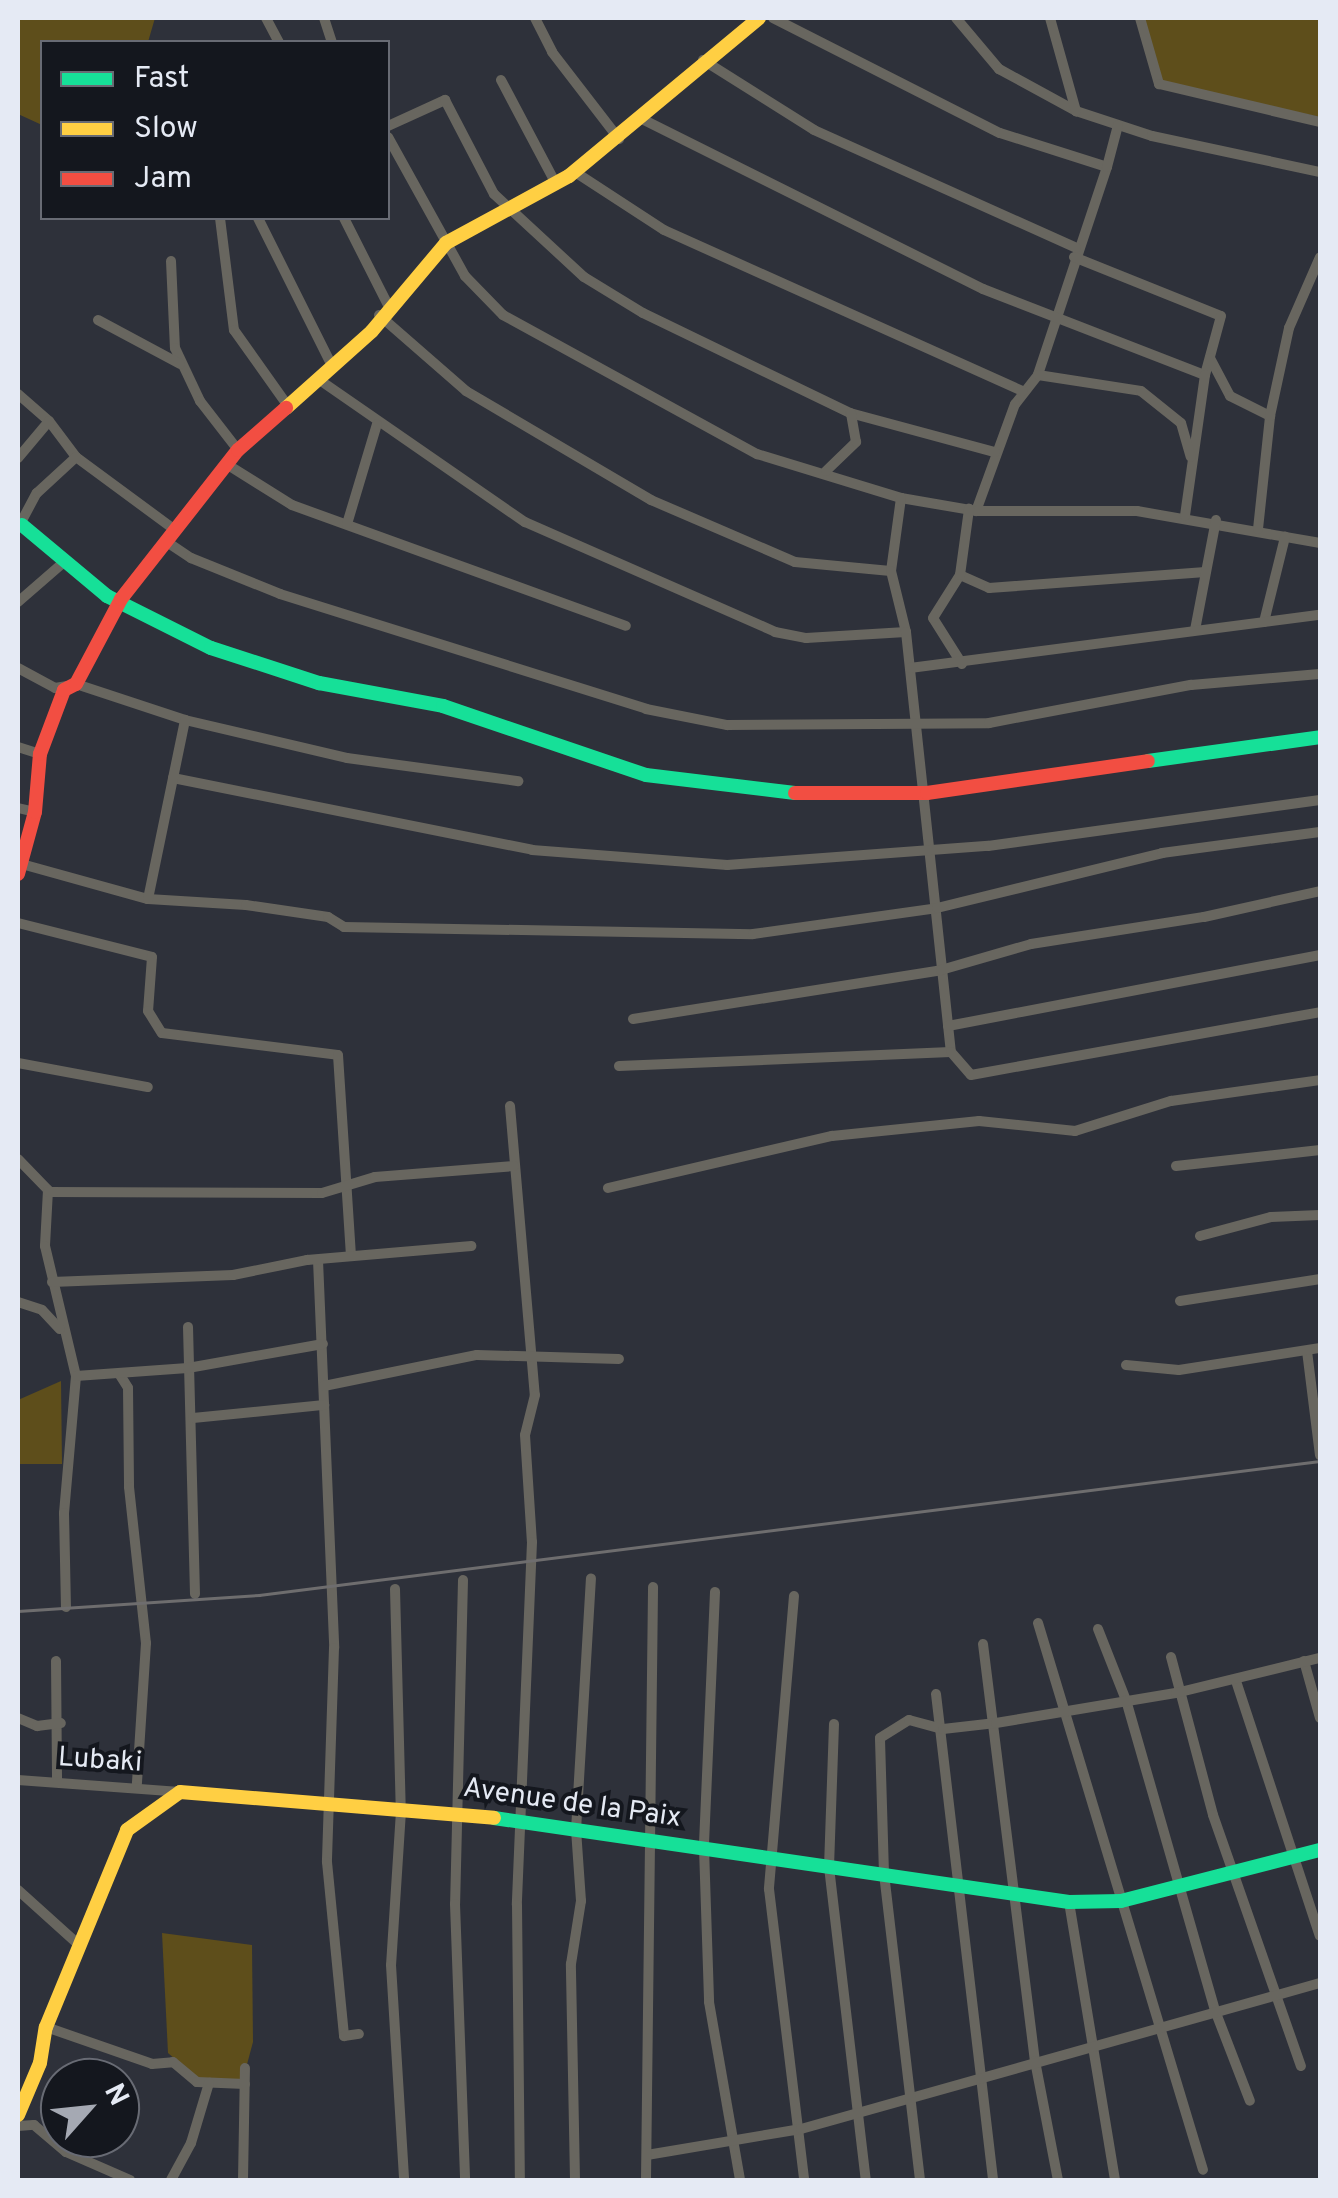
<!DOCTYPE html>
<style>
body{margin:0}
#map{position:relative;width:1338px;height:2198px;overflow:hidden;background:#2e313a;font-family:Overpass,sans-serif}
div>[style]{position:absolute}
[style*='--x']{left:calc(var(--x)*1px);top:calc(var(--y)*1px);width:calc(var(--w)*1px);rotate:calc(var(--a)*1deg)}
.green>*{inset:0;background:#5e4e1b}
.street>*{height:10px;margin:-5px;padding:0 5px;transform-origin:5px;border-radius:5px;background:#68665f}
.fast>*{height:14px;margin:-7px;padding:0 7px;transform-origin:7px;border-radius:7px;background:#16e098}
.slow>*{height:14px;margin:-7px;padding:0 7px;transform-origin:7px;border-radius:7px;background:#ffcf43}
.jam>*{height:14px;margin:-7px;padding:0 7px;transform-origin:7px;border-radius:7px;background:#f24e42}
.rail>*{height:2.5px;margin:-1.25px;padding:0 1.25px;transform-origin:1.25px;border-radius:1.25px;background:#6e6d6e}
span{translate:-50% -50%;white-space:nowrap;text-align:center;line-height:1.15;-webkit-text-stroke:8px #14171e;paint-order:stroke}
.street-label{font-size:28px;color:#e5eaf4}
.frame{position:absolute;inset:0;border:20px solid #e5eaf4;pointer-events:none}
.legend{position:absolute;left:40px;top:40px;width:350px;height:180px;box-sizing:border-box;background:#14171e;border:2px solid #686b74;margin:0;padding:12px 18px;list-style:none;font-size:30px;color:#e5eaf4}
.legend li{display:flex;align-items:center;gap:20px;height:50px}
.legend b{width:50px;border:2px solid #686b74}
.north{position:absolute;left:40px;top:2058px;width:100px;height:100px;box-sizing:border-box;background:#14171e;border:2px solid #686b74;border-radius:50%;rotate:63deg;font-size:28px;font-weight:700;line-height:40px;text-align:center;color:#e5eaf4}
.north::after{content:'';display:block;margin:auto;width:35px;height:45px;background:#a5a9b3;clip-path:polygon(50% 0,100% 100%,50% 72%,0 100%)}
</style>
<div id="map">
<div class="green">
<div style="clip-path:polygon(18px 18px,155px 18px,148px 42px,42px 42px,42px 125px,18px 114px)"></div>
<div style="clip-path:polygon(1138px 18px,1320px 18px,1320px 117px,1159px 83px)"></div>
<div style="clip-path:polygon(61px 1381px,62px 1464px,18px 1464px,18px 1400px)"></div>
<div style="clip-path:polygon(162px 1933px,252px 1945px,253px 2042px,242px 2083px,199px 2080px,168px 2053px)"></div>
</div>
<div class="street">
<div style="--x:266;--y:18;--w:27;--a:62"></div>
<div style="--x:324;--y:18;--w:25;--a:72"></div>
<div style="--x:535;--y:18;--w:38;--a:63"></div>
<div style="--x:552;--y:52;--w:110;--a:52.4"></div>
<div style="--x:773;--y:18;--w:254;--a:26.9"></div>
<div style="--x:1000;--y:133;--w:112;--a:17.6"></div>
<div style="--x:1107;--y:167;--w:219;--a:108.4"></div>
<div style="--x:1038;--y:375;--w:37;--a:128"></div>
<div style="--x:1015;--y:404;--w:114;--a:110"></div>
<div style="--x:956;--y:18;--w:67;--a:49.9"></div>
<div style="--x:999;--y:69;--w:88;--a:28.6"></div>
<div style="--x:1076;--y:111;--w:80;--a:18.2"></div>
<div style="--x:1152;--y:136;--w:172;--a:12.1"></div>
<div style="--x:1050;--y:18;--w:97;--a:74.4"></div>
<div style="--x:1140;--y:18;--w:69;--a:73.9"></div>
<div style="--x:1159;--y:84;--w:165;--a:13.3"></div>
<div style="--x:703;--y:60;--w:131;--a:32.2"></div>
<div style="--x:814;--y:130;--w:287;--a:24.2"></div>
<div style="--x:501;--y:80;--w:118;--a:62.1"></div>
<div style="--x:642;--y:119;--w:381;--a:26.5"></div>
<div style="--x:983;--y:289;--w:238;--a:21.2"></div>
<div style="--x:388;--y:126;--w:63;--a:-24.5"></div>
<div style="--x:445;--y:100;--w:106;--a:62.5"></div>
<div style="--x:494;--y:194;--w:122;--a:42.7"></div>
<div style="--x:584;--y:277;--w:69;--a:31.4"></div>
<div style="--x:643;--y:313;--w:230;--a:25.8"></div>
<div style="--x:850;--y:413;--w:150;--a:15.1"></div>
<div style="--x:388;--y:137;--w:159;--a:61"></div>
<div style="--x:465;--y:276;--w:54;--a:45.7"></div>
<div style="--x:503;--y:315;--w:290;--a:28.7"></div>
<div style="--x:757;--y:454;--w:151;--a:17"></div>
<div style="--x:901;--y:498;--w:76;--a:9.8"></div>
<div style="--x:976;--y:511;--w:161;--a:0"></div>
<div style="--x:1137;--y:511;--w:186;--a:9.9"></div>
<div style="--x:1107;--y:167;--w:43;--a:-75.3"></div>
<div style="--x:575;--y:172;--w:106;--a:33.1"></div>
<div style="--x:664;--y:230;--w:393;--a:24.2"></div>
<div style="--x:220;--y:218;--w:113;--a:82.9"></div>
<div style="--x:234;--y:330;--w:93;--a:54.6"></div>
<div style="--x:258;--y:218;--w:168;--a:63.4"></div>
<div style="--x:344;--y:218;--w:97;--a:63.2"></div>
<div style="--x:1074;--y:257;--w:158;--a:21.9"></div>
<div style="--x:1221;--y:316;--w:61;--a:105.2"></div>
<div style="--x:1205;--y:375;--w:142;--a:98.1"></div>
<div style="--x:171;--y:261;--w:87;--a:87.4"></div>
<div style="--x:175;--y:348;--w:59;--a:64.7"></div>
<div style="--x:200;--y:401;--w:62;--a:52.2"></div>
<div style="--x:379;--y:315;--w:116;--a:41.1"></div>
<div style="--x:466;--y:391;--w:215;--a:30.5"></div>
<div style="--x:651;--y:500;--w:157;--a:23.3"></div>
<div style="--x:795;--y:562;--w:96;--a:5.4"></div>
<div style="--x:98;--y:320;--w:93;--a:28.2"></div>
<div style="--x:1210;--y:358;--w:43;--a:62.2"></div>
<div style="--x:1230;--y:396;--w:45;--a:26.6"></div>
<div style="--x:1038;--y:375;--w:104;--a:8.8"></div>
<div style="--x:1141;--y:391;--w:51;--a:38.7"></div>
<div style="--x:1181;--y:423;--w:35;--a:74"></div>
<div style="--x:321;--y:381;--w:248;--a:34.7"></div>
<div style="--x:525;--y:522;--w:273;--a:23.7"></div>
<div style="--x:775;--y:632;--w:32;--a:11"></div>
<div style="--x:806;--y:638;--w:100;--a:-3.4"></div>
<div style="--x:18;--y:394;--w:41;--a:41.1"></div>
<div style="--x:49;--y:421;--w:45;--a:53.1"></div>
<div style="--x:76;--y:457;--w:123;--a:36.4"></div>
<div style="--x:18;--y:458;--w:48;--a:-50"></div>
<div style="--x:228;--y:465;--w:75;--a:32"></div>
<div style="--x:292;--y:505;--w:355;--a:19.9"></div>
<div style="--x:826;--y:471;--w:42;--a:-44"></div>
<div style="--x:856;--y:442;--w:29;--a:-100"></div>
<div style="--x:901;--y:498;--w:74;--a:97.8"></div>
<div style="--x:891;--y:571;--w:63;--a:76.2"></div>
<div style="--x:906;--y:632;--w:422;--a:83.9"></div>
<div style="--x:347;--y:524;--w:104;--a:-73.3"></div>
<div style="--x:18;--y:528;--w:40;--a:-62"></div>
<div style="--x:37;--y:493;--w:53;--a:-42.7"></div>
<div style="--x:1258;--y:529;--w:114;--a:-83.9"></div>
<div style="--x:1270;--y:416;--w:90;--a:-77.8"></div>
<div style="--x:1289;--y:328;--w:77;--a:-66.4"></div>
<div style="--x:167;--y:542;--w:29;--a:34"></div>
<div style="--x:191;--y:558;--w:96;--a:22"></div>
<div style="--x:280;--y:594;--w:384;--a:17.4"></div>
<div style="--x:646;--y:709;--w:83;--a:11.2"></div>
<div style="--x:727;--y:725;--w:262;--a:-0.4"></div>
<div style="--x:989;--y:723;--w:206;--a:-10.7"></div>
<div style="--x:1191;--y:685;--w:129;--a:-4.9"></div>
<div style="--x:960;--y:575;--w:32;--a:24"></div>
<div style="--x:989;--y:588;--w:217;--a:-4.2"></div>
<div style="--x:18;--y:602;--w:61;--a:-41"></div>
<div style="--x:1264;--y:622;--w:88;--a:-76.1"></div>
<div style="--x:1195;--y:630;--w:112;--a:-79.2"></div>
<div style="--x:962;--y:664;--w:54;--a:-122.2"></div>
<div style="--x:933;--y:618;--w:51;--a:-57.9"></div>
<div style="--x:960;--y:575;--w:67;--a:-82.2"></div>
<div style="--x:18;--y:668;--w:42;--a:28.4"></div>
<div style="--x:55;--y:688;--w:11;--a:-10"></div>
<div style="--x:910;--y:668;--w:413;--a:-7.4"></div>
<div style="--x:76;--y:684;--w:115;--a:18.3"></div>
<div style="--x:185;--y:720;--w:166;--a:13.2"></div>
<div style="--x:347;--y:758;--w:173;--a:7.7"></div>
<div style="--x:18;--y:747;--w:23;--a:18"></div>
<div style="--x:173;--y:778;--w:366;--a:11.3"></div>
<div style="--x:532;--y:850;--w:196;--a:4.4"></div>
<div style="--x:727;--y:865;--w:262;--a:-4.2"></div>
<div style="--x:988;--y:846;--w:335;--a:-7.9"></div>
<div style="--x:18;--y:808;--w:17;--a:13"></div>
<div style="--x:18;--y:863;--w:135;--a:15.5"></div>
<div style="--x:148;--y:899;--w:98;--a:3.5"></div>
<div style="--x:246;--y:905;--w:83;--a:8.3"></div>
<div style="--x:328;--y:917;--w:19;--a:32"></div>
<div style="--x:344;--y:927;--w:409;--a:1"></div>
<div style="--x:753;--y:934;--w:186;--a:-8"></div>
<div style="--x:937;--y:908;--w:232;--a:-13.7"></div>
<div style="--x:1162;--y:853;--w:159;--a:-7.6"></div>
<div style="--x:148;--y:899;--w:183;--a:-78.3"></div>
<div style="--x:18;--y:923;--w:138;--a:14.2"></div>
<div style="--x:152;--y:957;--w:54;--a:94.2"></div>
<div style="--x:148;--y:1011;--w:26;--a:58"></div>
<div style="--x:162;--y:1033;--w:177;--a:7.1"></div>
<div style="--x:338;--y:1055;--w:200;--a:86.3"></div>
<div style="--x:633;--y:1019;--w:312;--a:-9"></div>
<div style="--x:941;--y:970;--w:94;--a:-16.1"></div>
<div style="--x:1031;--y:944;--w:175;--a:-8.9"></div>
<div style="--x:1204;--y:917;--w:119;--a:-12.6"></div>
<div style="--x:948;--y:1026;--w:379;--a:-10.8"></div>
<div style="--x:18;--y:1063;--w:132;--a:10.5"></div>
<div style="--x:619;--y:1066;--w:332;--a:-2.4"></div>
<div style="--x:951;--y:1052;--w:30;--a:49"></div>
<div style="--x:971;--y:1075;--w:355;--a:-10.2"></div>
<div style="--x:510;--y:1106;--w:290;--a:85.1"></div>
<div style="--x:535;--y:1395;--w:41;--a:104"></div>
<div style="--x:525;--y:1435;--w:107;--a:86.3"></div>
<div style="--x:532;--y:1542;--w:363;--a:92.4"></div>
<div style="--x:517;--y:1905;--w:275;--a:89.4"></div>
<div style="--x:18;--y:1159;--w:43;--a:45.9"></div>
<div style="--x:48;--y:1190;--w:56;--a:93.1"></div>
<div style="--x:45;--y:1246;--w:134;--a:76.6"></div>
<div style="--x:76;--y:1376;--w:138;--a:95"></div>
<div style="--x:64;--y:1513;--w:94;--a:88.8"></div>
<div style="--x:1176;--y:1166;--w:145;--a:-6.3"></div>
<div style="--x:608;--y:1188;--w:230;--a:-13.1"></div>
<div style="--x:832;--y:1136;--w:148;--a:-5.8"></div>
<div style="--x:979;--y:1121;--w:97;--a:5.9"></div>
<div style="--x:1075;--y:1131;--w:101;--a:-17.4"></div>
<div style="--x:1171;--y:1101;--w:150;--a:-8"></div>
<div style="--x:48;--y:1192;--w:274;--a:0.2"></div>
<div style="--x:322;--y:1193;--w:55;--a:-16.8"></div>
<div style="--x:375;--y:1177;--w:139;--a:-4.5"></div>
<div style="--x:1200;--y:1236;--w:73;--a:-15"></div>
<div style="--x:1271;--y:1217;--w:49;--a:-2.3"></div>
<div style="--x:318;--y:1260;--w:388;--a:87.6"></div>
<div style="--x:334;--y:1648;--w:214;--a:91.9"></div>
<div style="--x:327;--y:1862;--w:175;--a:84.4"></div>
<div style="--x:344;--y:2036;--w:15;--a:-8"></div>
<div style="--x:52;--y:1282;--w:181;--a:-2.2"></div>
<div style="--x:233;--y:1275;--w:76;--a:-11.5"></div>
<div style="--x:307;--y:1260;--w:165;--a:-4.9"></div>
<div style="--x:1180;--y:1301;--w:142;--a:-8.9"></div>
<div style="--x:18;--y:1302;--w:25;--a:18"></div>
<div style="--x:42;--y:1310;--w:26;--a:47"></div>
<div style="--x:188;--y:1327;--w:267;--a:88.5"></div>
<div style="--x:1307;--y:1351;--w:105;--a:82.9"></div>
<div style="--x:1126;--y:1365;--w:53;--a:5.4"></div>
<div style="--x:1179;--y:1370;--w:143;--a:-8.9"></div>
<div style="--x:120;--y:1375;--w:15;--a:58"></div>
<div style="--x:128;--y:1388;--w:99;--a:89.4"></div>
<div style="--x:129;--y:1487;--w:157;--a:83.8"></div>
<div style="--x:146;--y:1643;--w:141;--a:93.7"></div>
<div style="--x:76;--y:1376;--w:112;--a:-4.1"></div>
<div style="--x:188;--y:1368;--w:137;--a:-10.1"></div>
<div style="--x:324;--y:1386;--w:156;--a:-11.5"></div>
<div style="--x:477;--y:1355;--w:142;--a:1.6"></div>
<div style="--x:193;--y:1418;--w:132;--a:-5.7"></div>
<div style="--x:463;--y:1580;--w:324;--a:91.4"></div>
<div style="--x:455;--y:1904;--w:276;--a:87.9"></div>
<div style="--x:395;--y:1589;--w:222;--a:88.5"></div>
<div style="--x:401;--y:1811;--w:154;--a:93.7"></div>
<div style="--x:391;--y:1965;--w:215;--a:86.5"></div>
<div style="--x:715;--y:1592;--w:256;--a:92.5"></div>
<div style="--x:704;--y:1848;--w:154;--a:88.1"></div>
<div style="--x:709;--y:2002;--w:181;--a:80.1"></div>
<div style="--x:794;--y:1596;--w:294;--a:94.9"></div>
<div style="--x:769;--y:1889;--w:293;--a:83.1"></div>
<div style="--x:1038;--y:1623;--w:571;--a:73.21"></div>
<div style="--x:1098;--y:1629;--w:76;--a:68.5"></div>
<div style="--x:1126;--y:1700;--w:326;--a:74"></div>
<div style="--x:1216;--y:2013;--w:94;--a:68.9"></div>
<div style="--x:983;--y:1644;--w:420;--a:82.9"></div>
<div style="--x:1035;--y:2061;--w:121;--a:79.1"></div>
<div style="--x:1171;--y:1657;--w:163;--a:75.1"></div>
<div style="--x:1213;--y:1815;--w:266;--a:70.7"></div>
<div style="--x:56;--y:1661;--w:117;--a:89.5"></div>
<div style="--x:1304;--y:1661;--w:59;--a:74.3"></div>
<div style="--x:1236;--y:1681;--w:268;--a:71.8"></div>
<div style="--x:936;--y:1694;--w:489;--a:83.3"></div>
<div style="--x:18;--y:1718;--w:21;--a:23"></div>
<div style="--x:37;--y:1726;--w:24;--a:-7"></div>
<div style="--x:834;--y:1724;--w:143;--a:92"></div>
<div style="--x:829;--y:1867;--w:315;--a:83.3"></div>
<div style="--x:18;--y:1780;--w:162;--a:4.2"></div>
<div style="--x:18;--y:1890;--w:81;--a:42"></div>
<div style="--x:1069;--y:1902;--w:282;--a:80.6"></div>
<div style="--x:46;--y:2027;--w:112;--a:19.2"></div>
<div style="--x:152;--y:2064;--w:21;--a:-5"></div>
<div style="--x:173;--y:2062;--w:31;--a:40"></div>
<div style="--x:197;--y:2082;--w:48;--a:2.4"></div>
<div style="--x:18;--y:2126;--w:16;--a:-4"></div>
<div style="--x:34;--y:2125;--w:42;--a:40.2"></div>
<div style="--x:66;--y:2152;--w:70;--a:23.6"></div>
<div style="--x:647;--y:2155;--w:156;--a:-9.6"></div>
<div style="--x:801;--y:2129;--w:539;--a:-15.71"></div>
<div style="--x:171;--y:2180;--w:42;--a:-61.6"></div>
<div style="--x:191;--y:2143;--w:63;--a:-73.3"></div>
<div style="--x:243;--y:2180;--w:112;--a:-89"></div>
<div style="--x:575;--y:2180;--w:216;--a:-91.1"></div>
<div style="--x:571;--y:1964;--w:64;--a:-81"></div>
<div style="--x:581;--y:1901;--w:71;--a:-94"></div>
<div style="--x:576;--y:1830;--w:252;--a:-86.6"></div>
<div style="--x:646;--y:2180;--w:593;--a:-89.32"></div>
<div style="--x:920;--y:2180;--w:308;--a:-96.7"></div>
<div style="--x:884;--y:1874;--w:136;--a:-91.7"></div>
<div style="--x:880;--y:1738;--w:34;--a:-32"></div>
<div style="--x:909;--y:1720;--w:35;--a:15"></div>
<div style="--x:943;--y:1729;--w:53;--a:-6.5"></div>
<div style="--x:996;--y:1723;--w:182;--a:-9.5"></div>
<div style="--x:1176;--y:1693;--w:148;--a:-13.7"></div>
</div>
<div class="fast">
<div style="--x:22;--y:525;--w:111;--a:39.9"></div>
<div style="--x:107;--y:596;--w:116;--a:26.6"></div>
<div style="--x:211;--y:648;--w:114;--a:18"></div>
<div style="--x:319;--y:683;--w:126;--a:10.5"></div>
<div style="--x:443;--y:706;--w:214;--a:18.8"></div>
<div style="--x:646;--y:775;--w:150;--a:6.9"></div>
<div style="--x:1148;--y:761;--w:174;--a:-7.9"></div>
<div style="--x:494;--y:1818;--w:581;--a:8.31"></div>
<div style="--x:1069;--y:1902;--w:52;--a:-1.1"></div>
<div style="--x:1121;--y:1901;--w:205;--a:-14.4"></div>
</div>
<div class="slow">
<div style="--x:286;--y:408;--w:115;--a:-41.8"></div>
<div style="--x:372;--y:331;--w:115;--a:-49.9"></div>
<div style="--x:446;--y:243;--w:140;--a:-28.6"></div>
<div style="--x:569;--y:176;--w:247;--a:-39.7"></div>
<div style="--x:18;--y:2115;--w:56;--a:-67.1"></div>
<div style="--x:40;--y:2063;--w:36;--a:-81"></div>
<div style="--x:46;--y:2027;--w:213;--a:-67.6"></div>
<div style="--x:127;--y:1830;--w:65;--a:-35.6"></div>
<div style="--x:180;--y:1792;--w:315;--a:4.7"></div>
</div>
<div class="jam">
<div style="--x:795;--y:793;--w:132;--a:0"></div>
<div style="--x:927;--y:793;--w:223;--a:-8.2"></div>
<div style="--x:18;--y:874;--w:64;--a:-74.7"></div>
<div style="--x:35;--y:812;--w:58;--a:-85.1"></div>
<div style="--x:40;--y:754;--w:68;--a:-69.4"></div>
<div style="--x:64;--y:690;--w:13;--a:-27"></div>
<div style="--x:76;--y:684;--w:96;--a:-62.1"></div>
<div style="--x:121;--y:599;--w:189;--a:-51.9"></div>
<div style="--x:238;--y:450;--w:64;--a:-41.2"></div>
</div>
<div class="rail">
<div style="--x:18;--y:1611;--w:242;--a:-3.8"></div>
<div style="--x:259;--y:1595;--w:1069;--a:-7.2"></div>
</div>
<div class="street-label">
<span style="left:100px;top:1761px;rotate:4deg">Lubaki</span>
<span style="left:572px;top:1804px;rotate:8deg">Avenue de la Paix</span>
</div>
<div class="frame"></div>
<ul class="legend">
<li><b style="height:12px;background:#16e098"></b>Fast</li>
<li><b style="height:12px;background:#ffcf43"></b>Slow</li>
<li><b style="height:12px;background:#f24e42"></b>Jam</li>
</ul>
<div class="north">N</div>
</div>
